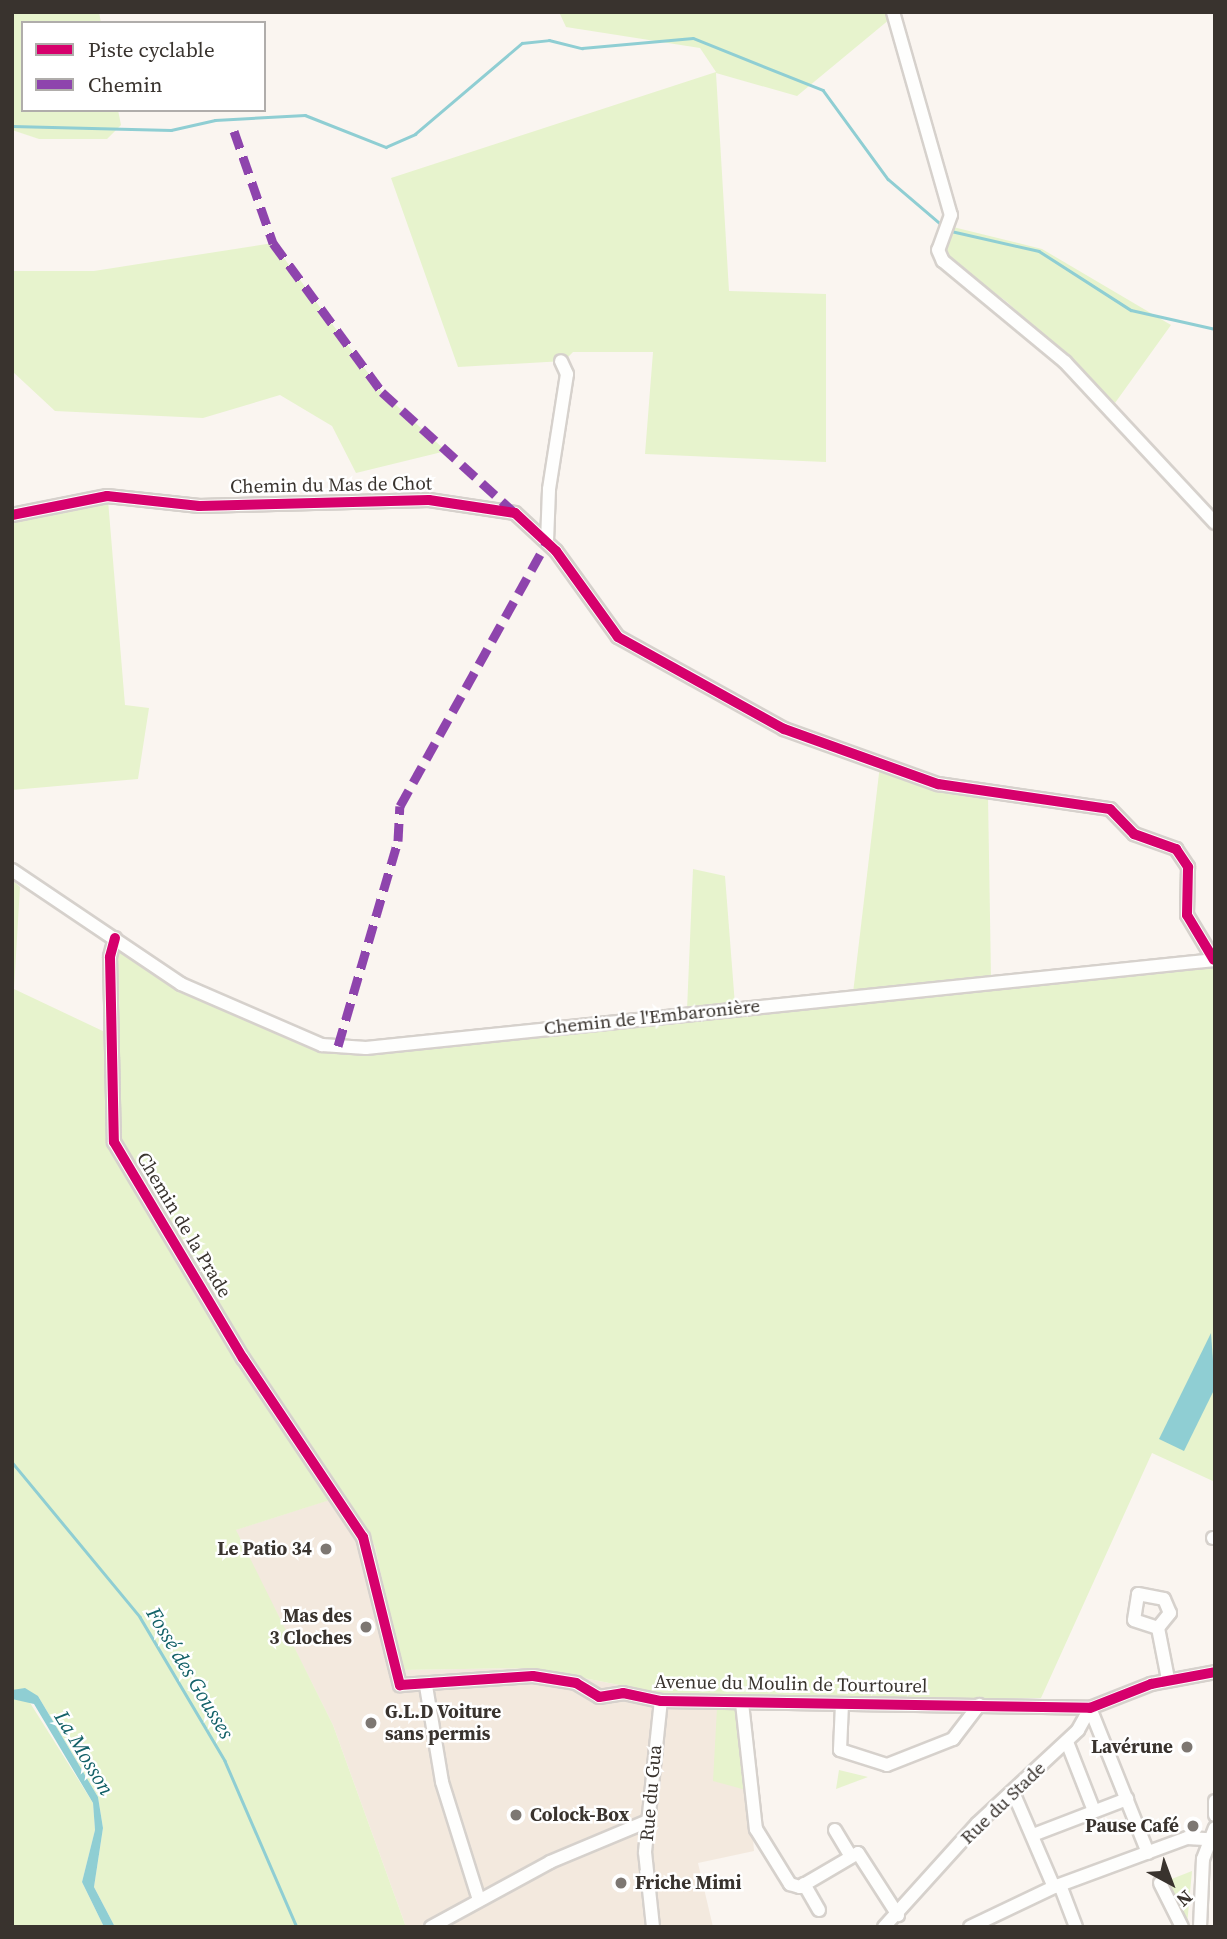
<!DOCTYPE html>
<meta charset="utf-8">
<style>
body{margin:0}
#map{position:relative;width:1227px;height:1939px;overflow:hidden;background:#faf5f0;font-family:"Source Serif 4",serif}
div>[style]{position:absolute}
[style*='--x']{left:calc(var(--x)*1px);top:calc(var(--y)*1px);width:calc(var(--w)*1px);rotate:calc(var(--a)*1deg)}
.built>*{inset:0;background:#f3e9de}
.green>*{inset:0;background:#e7f3cd}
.water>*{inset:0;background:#8fced3}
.stream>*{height:2.5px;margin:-1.25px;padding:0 1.25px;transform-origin:1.25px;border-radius:1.25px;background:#8fced3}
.roads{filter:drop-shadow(2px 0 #d6d1cc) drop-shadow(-2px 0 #d6d1cc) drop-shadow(0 2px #d6d1cc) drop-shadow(0 -2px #d6d1cc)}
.minor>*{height:12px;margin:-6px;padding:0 6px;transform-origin:6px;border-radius:6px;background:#fefefd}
.quiet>*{height:9px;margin-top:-4.5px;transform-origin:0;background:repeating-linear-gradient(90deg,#8e44ad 0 18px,transparent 0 27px)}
.cycleway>*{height:10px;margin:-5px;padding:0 5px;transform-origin:5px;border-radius:5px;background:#d6006c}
.dots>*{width:19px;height:19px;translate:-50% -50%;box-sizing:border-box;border:4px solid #fff;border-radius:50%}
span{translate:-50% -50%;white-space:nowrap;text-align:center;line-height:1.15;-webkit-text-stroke:5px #fff;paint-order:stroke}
.street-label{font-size:19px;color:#39332e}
.poi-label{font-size:19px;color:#39332e;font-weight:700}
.right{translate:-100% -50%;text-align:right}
.left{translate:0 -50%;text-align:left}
.water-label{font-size:21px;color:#136168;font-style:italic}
.frame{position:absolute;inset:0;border:14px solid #39332e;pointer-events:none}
.legend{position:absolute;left:21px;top:21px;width:245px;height:91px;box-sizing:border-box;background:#fff;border:2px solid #b0adab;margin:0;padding:9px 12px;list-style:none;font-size:21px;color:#39332e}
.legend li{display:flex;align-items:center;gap:14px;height:35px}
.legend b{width:35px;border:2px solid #b0adab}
.north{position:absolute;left:1136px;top:1848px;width:70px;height:70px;-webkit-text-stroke:5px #fff;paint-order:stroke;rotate:139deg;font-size:19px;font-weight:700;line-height:28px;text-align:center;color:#39332e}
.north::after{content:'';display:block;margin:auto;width:24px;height:32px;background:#39332e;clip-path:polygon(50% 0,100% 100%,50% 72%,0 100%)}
</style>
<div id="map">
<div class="built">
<div style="clip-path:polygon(341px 1496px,375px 1546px,402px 1670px,533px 1668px,670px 1695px,742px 1698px,754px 1851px,698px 1863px,713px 1927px,406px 1927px,333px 1725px,235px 1530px)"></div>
</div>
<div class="green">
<div style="clip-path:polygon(12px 12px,99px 12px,101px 23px,23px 23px,23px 110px,118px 110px,121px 125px,107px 139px,39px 139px,12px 130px)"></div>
<div style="clip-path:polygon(559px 12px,889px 12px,890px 19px,797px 96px,716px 73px,729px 291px,826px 294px,826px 462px,645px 454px,653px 352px,573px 352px,564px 361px,458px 367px,391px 178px,716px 72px,700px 48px,566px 27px)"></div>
<div style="clip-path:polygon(953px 227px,1042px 249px,1171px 325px,1115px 403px,1007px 302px,948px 258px,945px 238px)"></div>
<div style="clip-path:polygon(273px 243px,382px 392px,446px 451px,356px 473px,332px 426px,280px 395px,203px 418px,55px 411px,12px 371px,12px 271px,94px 271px)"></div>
<div style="clip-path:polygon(108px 500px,125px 705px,149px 708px,138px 779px,12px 790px,12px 518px)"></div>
<div style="clip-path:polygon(880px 765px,988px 796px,991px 977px,853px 993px)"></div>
<div style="clip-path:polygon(693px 869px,725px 876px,735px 1005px,687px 1010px)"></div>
<div style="clip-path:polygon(12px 880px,20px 887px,14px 989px,107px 1033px,110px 1143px,333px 1499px,236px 1530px,333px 1725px,406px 1927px,115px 1927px,94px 1887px,103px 1828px,98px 1797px,38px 1696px,12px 1690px)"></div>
<div style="clip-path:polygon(105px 944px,304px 1046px,335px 1051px,1215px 966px,1215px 1482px,1152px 1453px,1041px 1698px,742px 1698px,670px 1695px,533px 1668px,401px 1670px,375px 1546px,235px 1340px,116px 1143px)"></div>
<div style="clip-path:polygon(27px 1698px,93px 1803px,95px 1830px,82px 1882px,104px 1927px,12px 1927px,12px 1699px)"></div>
<div style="clip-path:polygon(717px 1708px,738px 1708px,746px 1790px,713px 1781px)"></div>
<div style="clip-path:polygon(839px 1770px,868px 1777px,836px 1789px)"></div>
<div style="clip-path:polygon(1192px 1871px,1187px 1925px,1164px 1882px)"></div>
</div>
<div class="water">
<div style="clip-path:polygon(1211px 1333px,1215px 1388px,1184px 1451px,1159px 1439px)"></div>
<div style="clip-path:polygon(25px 1688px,38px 1696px,98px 1797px,103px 1828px,94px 1887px,115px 1927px,104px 1927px,82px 1882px,95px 1830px,93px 1803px,34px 1704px,12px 1699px,12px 1690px)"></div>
</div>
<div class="stream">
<div style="--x:12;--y:126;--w:159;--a:1.4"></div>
<div style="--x:171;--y:130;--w:45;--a:-12.8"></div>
<div style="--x:215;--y:120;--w:90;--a:-3.2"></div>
<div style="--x:305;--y:115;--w:87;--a:21.6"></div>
<div style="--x:386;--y:147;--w:32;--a:-24"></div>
<div style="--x:415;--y:134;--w:140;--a:-40.4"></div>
<div style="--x:522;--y:43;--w:27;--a:-6"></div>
<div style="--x:549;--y:40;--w:34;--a:14"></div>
<div style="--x:582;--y:48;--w:111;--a:-5.1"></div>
<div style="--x:693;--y:38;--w:140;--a:21.8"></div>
<div style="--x:823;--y:90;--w:110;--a:53.9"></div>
<div style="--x:888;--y:179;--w:71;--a:40.4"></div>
<div style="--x:951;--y:231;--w:90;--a:12.8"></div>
<div style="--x:1039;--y:251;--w:109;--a:32.7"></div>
<div style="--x:1131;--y:310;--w:86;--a:12.7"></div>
<div style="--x:12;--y:1462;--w:201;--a:50.4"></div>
<div style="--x:140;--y:1617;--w:167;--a:59.4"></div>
<div style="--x:225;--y:1761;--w:181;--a:66.6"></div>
</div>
<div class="roads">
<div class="minor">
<div style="--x:893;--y:12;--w:211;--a:74.1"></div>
<div style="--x:951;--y:215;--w:37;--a:110"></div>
<div style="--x:938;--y:250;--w:12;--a:66"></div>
<div style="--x:943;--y:261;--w:158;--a:39.6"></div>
<div style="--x:1065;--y:362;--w:220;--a:47"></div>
<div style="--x:12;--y:515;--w:97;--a:-11.3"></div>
<div style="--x:107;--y:496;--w:93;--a:6.2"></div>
<div style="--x:199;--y:506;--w:230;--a:-1.5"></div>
<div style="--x:429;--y:500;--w:87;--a:8.6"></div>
<div style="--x:515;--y:513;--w:56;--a:42.8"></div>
<div style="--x:556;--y:551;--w:106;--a:54.2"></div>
<div style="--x:618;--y:637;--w:190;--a:29"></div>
<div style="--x:784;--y:729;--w:164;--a:19.7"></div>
<div style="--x:938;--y:784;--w:174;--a:8.3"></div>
<div style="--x:1110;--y:809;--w:35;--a:46"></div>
<div style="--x:1134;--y:834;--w:45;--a:19.7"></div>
<div style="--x:1176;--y:849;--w:22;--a:56"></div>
<div style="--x:1188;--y:867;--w:48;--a:91.2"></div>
<div style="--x:1187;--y:915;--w:52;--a:59"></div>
<div style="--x:547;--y:542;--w:53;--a:-87.8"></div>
<div style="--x:549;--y:489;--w:116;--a:-81.1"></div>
<div style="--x:567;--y:374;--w:14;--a:-115"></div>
<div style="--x:12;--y:870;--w:204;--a:34"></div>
<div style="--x:181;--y:984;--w:154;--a:23.4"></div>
<div style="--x:322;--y:1045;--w:44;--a:3.9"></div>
<div style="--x:366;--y:1048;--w:854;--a:-5.92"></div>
<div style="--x:115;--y:938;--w:20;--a:105"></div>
<div style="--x:110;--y:957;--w:185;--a:88.8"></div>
<div style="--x:114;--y:1142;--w:252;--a:59.2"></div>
<div style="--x:243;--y:1358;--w:216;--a:56.2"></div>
<div style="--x:363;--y:1537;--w:153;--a:76"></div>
<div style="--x:400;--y:1685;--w:133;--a:-3.9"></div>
<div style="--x:533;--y:1676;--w:44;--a:9.2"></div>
<div style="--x:576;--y:1683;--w:27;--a:31"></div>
<div style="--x:599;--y:1697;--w:24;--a:-9"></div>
<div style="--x:623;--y:1693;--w:39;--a:12"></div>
<div style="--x:661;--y:1701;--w:429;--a:0.9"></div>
<div style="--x:1090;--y:1708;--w:66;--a:-21.5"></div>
<div style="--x:1151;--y:1684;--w:65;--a:-10.6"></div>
<div style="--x:1213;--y:1538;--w:2;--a:0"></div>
<div style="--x:1158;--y:1628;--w:25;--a:-162"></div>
<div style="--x:1134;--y:1620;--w:26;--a:-81"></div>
<div style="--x:1138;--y:1594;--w:26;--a:11"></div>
<div style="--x:1164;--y:1599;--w:15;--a:67"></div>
<div style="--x:1170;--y:1613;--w:19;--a:129"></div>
<div style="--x:1158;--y:1628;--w:52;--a:78.9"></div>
<div style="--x:426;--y:1686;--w:97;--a:80.5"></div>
<div style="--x:442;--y:1782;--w:124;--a:72.6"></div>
<div style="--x:742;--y:1703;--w:127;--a:83.7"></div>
<div style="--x:756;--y:1829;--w:65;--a:58.3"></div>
<div style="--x:790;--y:1884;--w:10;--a:17"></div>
<div style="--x:800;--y:1887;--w:67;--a:-30.4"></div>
<div style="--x:858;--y:1853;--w:74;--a:57.2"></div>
<div style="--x:842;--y:1704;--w:46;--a:92.5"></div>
<div style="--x:840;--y:1750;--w:49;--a:17.7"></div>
<div style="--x:887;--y:1765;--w:71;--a:-21.5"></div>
<div style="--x:953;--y:1739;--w:43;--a:-52.6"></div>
<div style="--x:1090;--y:1708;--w:156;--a:68.2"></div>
<div style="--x:1067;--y:1742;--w:74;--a:68.6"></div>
<div style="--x:1013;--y:1792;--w:103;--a:66.7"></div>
<div style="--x:1215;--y:1801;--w:14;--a:90"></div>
<div style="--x:835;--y:1830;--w:29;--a:59"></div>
<div style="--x:1033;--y:1835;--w:101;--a:-21"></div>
<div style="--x:1160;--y:1883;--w:49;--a:63.4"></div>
<div style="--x:804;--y:1884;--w:30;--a:60"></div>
<div style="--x:1060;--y:1885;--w:45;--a:69.1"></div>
<div style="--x:431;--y:1927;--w:136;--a:-28.6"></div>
<div style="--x:550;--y:1862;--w:106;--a:-22.7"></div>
<div style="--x:653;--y:1927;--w:75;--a:-96.1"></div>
<div style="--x:645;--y:1852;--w:152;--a:-84"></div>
<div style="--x:884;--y:1927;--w:139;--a:-47.9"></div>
<div style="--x:977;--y:1824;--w:138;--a:-42.9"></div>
<div style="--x:1078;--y:1730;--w:25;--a:-61"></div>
<div style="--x:970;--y:1927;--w:93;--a:-25.5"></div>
<div style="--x:1054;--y:1887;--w:142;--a:-20.2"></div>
<div style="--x:1187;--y:1838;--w:22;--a:3"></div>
<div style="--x:1200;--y:1927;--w:68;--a:-87.5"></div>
<div style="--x:1203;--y:1859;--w:33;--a:-69"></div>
</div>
</div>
<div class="quiet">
<div style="--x:234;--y:131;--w:119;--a:70.8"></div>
<div style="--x:273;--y:243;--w:185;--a:53.8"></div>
<div style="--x:382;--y:392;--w:180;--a:42.3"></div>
<div style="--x:338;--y:1046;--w:214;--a:-73.7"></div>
<div style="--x:398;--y:841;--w:35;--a:-87"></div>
<div style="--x:400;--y:806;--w:302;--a:-60.9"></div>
</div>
<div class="cycleway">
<div style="--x:12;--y:515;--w:97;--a:-11.3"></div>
<div style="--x:107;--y:496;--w:93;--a:6.2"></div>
<div style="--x:199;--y:506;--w:230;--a:-1.5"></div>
<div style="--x:429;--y:500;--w:87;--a:8.6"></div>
<div style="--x:515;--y:513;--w:56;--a:42.8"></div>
<div style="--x:556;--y:551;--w:106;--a:54.2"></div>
<div style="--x:618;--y:637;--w:190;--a:29"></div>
<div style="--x:784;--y:729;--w:164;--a:19.7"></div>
<div style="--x:938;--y:784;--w:174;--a:8.3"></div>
<div style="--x:1110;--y:809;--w:35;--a:46"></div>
<div style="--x:1134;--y:834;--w:45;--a:19.7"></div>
<div style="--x:1176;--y:849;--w:22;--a:56"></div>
<div style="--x:1188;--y:867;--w:48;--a:91.2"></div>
<div style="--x:1187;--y:915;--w:52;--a:59"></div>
<div style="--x:115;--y:938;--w:20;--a:105"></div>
<div style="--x:110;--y:957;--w:185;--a:88.8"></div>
<div style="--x:114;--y:1142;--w:252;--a:59.2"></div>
<div style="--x:243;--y:1358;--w:216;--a:56.2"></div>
<div style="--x:363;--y:1537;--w:153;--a:76"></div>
<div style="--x:400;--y:1685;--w:133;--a:-3.9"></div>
<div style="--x:533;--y:1676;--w:44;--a:9.2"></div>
<div style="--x:576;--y:1683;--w:27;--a:31"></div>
<div style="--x:599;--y:1697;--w:24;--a:-9"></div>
<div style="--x:623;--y:1693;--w:39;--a:12"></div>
<div style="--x:661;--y:1701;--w:429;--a:0.9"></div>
<div style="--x:1090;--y:1708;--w:66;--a:-21.5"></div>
<div style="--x:1151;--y:1684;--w:65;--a:-10.6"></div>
</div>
<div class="dots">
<div style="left:326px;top:1549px;background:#7d7772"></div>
<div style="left:366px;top:1627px;background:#7d7772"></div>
<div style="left:371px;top:1723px;background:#7d7772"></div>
<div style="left:1187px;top:1747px;background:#7d7772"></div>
<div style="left:516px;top:1815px;background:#7d7772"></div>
<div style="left:1193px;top:1826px;background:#7d7772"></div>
<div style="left:621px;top:1883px;background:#7d7772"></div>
</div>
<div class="street-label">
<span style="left:331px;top:485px;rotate:-1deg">Chemin du Mas de Chot</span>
<span style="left:652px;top:1017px;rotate:-6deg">Chemin de l'Embaronière</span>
<span style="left:184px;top:1225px;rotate:59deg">Chemin de la Prade</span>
<span style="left:791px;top:1684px;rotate:1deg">Avenue du Moulin de Tourtourel</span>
<span style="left:651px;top:1793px;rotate:-85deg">Rue du Gua</span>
<span style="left:1003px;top:1803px;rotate:-44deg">Rue du Stade</span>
</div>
<div class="poi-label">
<span class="right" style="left:312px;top:1549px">Le Patio 34</span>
<span class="right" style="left:352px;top:1627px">Mas des<br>3 Cloches</span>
<span class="left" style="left:385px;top:1723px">G.L.D Voiture<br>sans permis</span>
<span class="right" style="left:1173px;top:1747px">Lavérune</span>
<span class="left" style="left:530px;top:1815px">Colock-Box</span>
<span class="right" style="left:1179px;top:1826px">Pause Café</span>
<span class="left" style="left:635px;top:1883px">Friche Mimi</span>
</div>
<div class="water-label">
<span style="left:190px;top:1673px;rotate:59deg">Fossé des Gousses</span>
<span style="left:84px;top:1753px;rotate:59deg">La Mosson</span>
</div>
<div class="frame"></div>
<ul class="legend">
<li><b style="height:9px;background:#d6006c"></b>Piste cyclable</li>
<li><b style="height:9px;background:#8e44ad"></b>Chemin</li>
</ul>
<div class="north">N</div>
</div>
